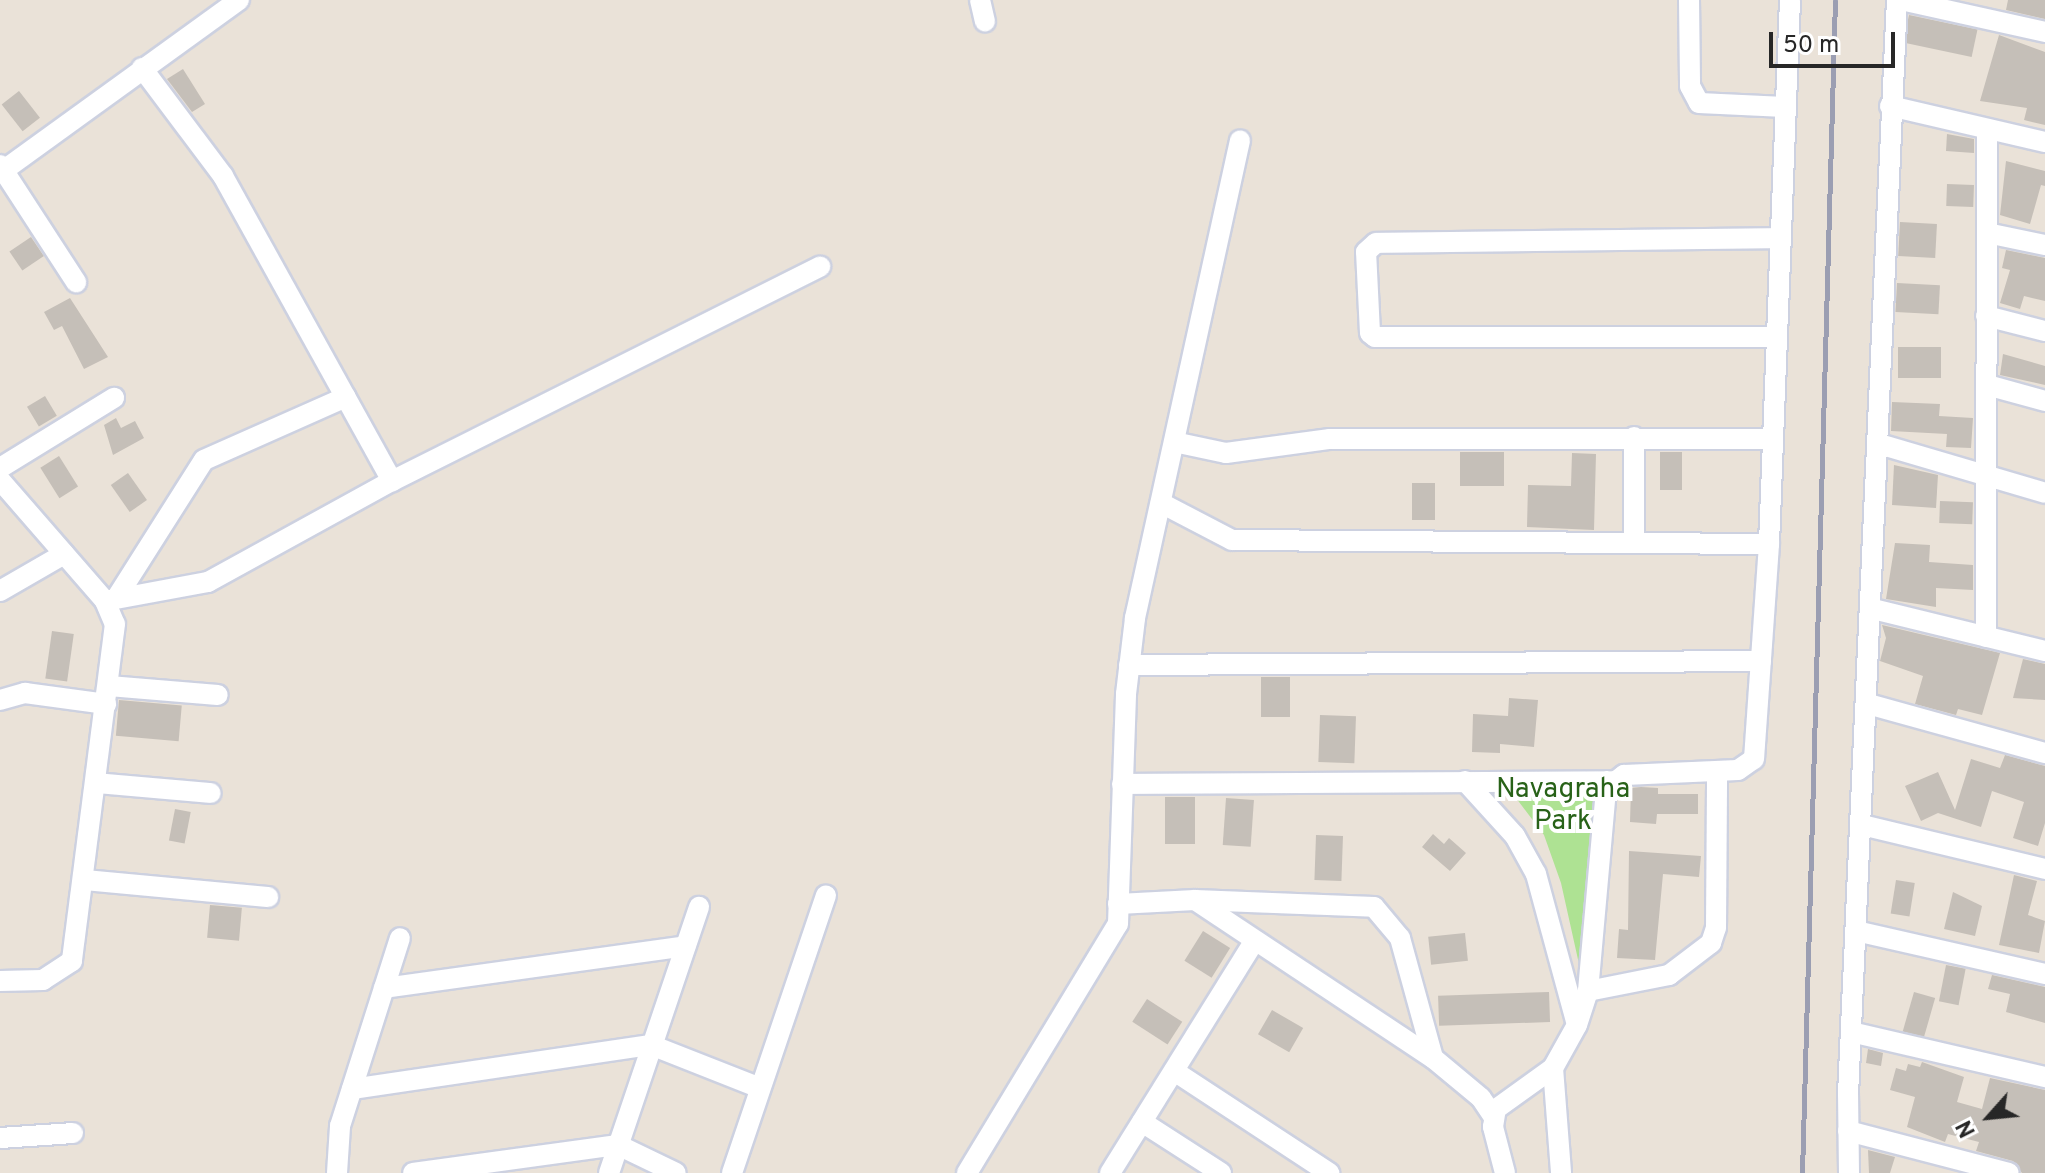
<!DOCTYPE html>
<style>
body{margin:0}
#map{position:relative;width:2045px;height:1173px;overflow:hidden;background:#eae2d8;font-family:Overpass,sans-serif}
div>[style]{position:absolute}
[style*='--x']{left:calc(var(--x)*1px);top:calc(var(--y)*1px);width:calc(var(--w)*1px);rotate:calc(var(--a)*1deg)}
.green>*{inset:0;background:#aee293}
.building>*{inset:0;background:#c5bfb8;transform-origin:0 0}
.roads{filter:drop-shadow(2px 0 #cdd1e0) drop-shadow(-2px 0 #cdd1e0) drop-shadow(0 2px #cdd1e0) drop-shadow(0 -2px #cdd1e0)}
.minor>*{height:20px;margin:-10px;padding:0 10px;transform-origin:10px;border-radius:10px;background:#fff}
.rail>*{height:5px;margin:-2.5px;padding:0 2.5px;transform-origin:2.5px;border-radius:2.5px;background:#9b9eb2}
span{translate:-50% -50%;white-space:nowrap;text-align:center;line-height:1.15;-webkit-text-stroke:8px #fff;paint-order:stroke}
.park-label{font-size:28px;color:#286218}
.north{position:absolute;left:1949px;top:1077px;width:80px;height:80px;-webkit-text-stroke:6px #fff;paint-order:stroke;rotate:243deg;font-size:22px;font-weight:700;line-height:32px;text-align:center;color:#272727}
.north::after{content:'';display:block;margin:auto;width:28px;height:36px;background:#272727;clip-path:polygon(50% 0,100% 100%,50% 72%,0 100%)}
.scale{position:absolute;left:1769px;top:32px;width:126px;height:36px;box-sizing:border-box;border:4px solid #272727;border-top:0;padding-left:10px;font-size:24px;line-height:28px;white-space:nowrap;color:#272727;-webkit-text-stroke:6px #fff;paint-order:stroke}
</style>
<div id="map">
<div class="green">
<div style="clip-path:polygon(1599px 770px,1592px 966px,1579px 964px,1561px 883px,1544px 835px,1498px 774px)"></div>
</div>
<div class="building">
<div style="clip-path:polygon(2008px 0,2045px 0,2045px 19px,2006px 10px)"></div>
<div style="left:1909px;top:15px;width:70px;height:28px;rotate:12deg"></div>
<div style="clip-path:polygon(1999px 35px,2045px 52px,2045px 125px,2024px 120px,2027px 108px,1980px 101px)"></div>
<div style="clip-path:polygon(183px 69px,205px 104px,192px 112px,167px 79px)"></div>
<div style="left:19px;top:91px;width:34px;height:22px;rotate:52deg"></div>
<div style="clip-path:polygon(1947px 134px,1974px 139px,1974px 153px,1946px 151px)"></div>
<div style="clip-path:polygon(2006px 161px,2045px 171px,2045px 186px,2041px 185px,2030px 224px,2000px 215px)"></div>
<div style="left:1947px;top:184px;width:27px;height:22px;rotate:2deg"></div>
<div style="left:1900px;top:222px;width:37px;height:34px;rotate:3deg"></div>
<div style="left:31px;top:237px;width:23px;height:26px;rotate:56deg"></div>
<div style="clip-path:polygon(2006px 250px,2045px 258px,2045px 301px,2024px 296px,2020px 309px,2000px 303px,2010px 270px,2002px 268px)"></div>
<div style="left:1897px;top:283px;width:43px;height:29px;rotate:3deg"></div>
<div style="clip-path:polygon(70px 298px,108px 357px,84px 369px,62px 326px,54px 330px,44px 312px)"></div>
<div style="left:1941px;top:347px;width:31px;height:43px;rotate:90deg"></div>
<div style="clip-path:polygon(2003px 354px,2045px 366px,2045px 385px,2000px 375px)"></div>
<div style="left:45px;top:396px;width:23px;height:21px;rotate:59deg"></div>
<div style="clip-path:polygon(1892px 402px,1940px 404px,1939px 416px,1973px 418px,1971px 448px,1946px 447px,1947px 434px,1891px 431px)"></div>
<div style="clip-path:polygon(116px 418px,121px 428px,135px 421px,144px 438px,113px 455px,104px 425px)"></div>
<div style="left:1460px;top:452px;width:44px;height:34px"></div>
<div style="left:1660px;top:452px;width:22px;height:38px"></div>
<div style="clip-path:polygon(1572px 453px,1596px 454px,1594px 530px,1527px 527px,1528px 485px,1571px 486px)"></div>
<div style="left:59px;top:456px;width:36px;height:22px;rotate:58deg"></div>
<div style="clip-path:polygon(1894px 465px,1938px 475px,1936px 508px,1892px 505px)"></div>
<div style="left:128px;top:473px;width:33px;height:21px;rotate:55deg"></div>
<div style="left:1412px;top:483px;width:23px;height:37px"></div>
<div style="left:1940px;top:501px;width:33px;height:22px;rotate:2deg"></div>
<div style="clip-path:polygon(1895px 543px,1930px 545px,1929px 562px,1973px 565px,1973px 590px,1936px 588px,1936px 607px,1886px 599px)"></div>
<div style="clip-path:polygon(1882px 625px,2000px 653px,1982px 715px,1958px 709px,1956px 715px,1915px 704px,1923px 676px,1880px 661px,1886px 638px)"></div>
<div style="left:52px;top:631px;width:22px;height:48px;rotate:8deg"></div>
<div style="clip-path:polygon(2023px 659px,2045px 664px,2045px 700px,2013px 698px)"></div>
<div style="left:1261px;top:677px;width:29px;height:40px"></div>
<div style="clip-path:polygon(1509px 698px,1538px 700px,1534px 747px,1500px 744px,1500px 753px,1472px 752px,1473px 714px,1508px 716px)"></div>
<div style="left:119px;top:700px;width:63px;height:36px;rotate:5deg"></div>
<div style="left:1320px;top:715px;width:36px;height:47px;rotate:2deg"></div>
<div style="clip-path:polygon(2005px 755px,2045px 766px,2045px 823px,2038px 846px,2013px 838px,2024px 802px,1992px 791px,1981px 827px,1938px 813px,1921px 821px,1905px 786px,1938px 772px,1955px 810px,1971px 759px,2000px 768px)"></div>
<div style="clip-path:polygon(1641px 787px,1658px 788px,1658px 794px,1698px 794px,1698px 814px,1657px 814px,1656px 824px,1630px 822px,1631px 788px)"></div>
<div style="left:1165px;top:797px;width:30px;height:47px"></div>
<div style="left:1226px;top:798px;width:28px;height:47px;rotate:4deg"></div>
<div style="left:175px;top:809px;width:16px;height:32px;rotate:11deg"></div>
<div style="clip-path:polygon(1433px 834px,1444px 844px,1449px 838px,1466px 853px,1450px 871px,1422px 847px)"></div>
<div style="left:1316px;top:835px;width:27px;height:45px;rotate:2deg"></div>
<div style="clip-path:polygon(1629px 851px,1701px 856px,1699px 877px,1663px 874px,1655px 960px,1617px 958px,1619px 929px,1628px 930px)"></div>
<div style="clip-path:polygon(2014px 875px,2037px 881px,2028px 915px,2045px 921px,2039px 953px,1999px 945px)"></div>
<div style="left:1896px;top:880px;width:19px;height:34px;rotate:9deg"></div>
<div style="clip-path:polygon(1953px 892px,1982px 906px,1975px 936px,1944px 929px)"></div>
<div style="left:210px;top:905px;width:32px;height:33px;rotate:5deg"></div>
<div style="left:1203px;top:931px;width:32px;height:35px;rotate:32deg"></div>
<div style="left:1465px;top:933px;width:28px;height:37px;rotate:84deg"></div>
<div style="left:1946px;top:965px;width:20px;height:37px;rotate:11deg"></div>
<div style="clip-path:polygon(1992px 975px,2045px 987px,2045px 1023px,2006px 1012px,2010px 994px,1988px 989px)"></div>
<div style="left:1549px;top:992px;width:30px;height:111px;rotate:88deg"></div>
<div style="left:1914px;top:992px;width:22px;height:41px;rotate:16deg"></div>
<div style="left:1147px;top:999px;width:42px;height:27px;rotate:33deg"></div>
<div style="left:1272px;top:1010px;width:36px;height:28px;rotate:30deg"></div>
<div style="clip-path:polygon(1868px 1049px,1883px 1053px,1881px 1066px,1866px 1063px)"></div>
<div style="clip-path:polygon(1922px 1062px,1964px 1077px,1957px 1102px,1982px 1109px,1990px 1078px,2045px 1090px,2045px 1173px,2022px 1173px,2013px 1161px,1976px 1151px,1979px 1142px,1948px 1134px,1945px 1142px,1907px 1127px,1915px 1097px,1890px 1090px,1896px 1068px,1906px 1071px,1908px 1064px,1920px 1067px)"></div>
<div style="clip-path:polygon(1868px 1150px,1895px 1157px,1890px 1173px,1869px 1173px)"></div>
</div>
<div class="roads">
<div class="minor">
<div style="--x:980;--y:0;--w:22;--a:77"></div>
<div style="--x:1689;--y:0;--w:86;--a:89.3"></div>
<div style="--x:1690;--y:86;--w:19;--a:62"></div>
<div style="--x:1699;--y:103;--w:86;--a:2.7"></div>
<div style="--x:1901;--y:0;--w:148;--a:12.5"></div>
<div style="--x:142;--y:68;--w:135;--a:53.1"></div>
<div style="--x:223;--y:176;--w:349;--a:61"></div>
<div style="--x:1890;--y:106;--w:159;--a:13.1"></div>
<div style="--x:0;--y:165;--w:140;--a:57"></div>
<div style="--x:0;--y:173;--w:295;--a:-35.9"></div>
<div style="--x:1987;--y:233;--w:59;--a:11.7"></div>
<div style="--x:1986;--y:316;--w:61;--a:14.3"></div>
<div style="--x:1776;--y:337;--w:401;--a:180"></div>
<div style="--x:1375;--y:337;--w:6;--a:-141"></div>
<div style="--x:1370;--y:333;--w:81;--a:-92.8"></div>
<div style="--x:1366;--y:252;--w:13;--a:-42"></div>
<div style="--x:1376;--y:243;--w:403;--a:-0.7"></div>
<div style="--x:1987;--y:385;--w:60;--a:15.4"></div>
<div style="--x:1174;--y:442;--w:53;--a:11.9"></div>
<div style="--x:1226;--y:453;--w:105;--a:-7.7"></div>
<div style="--x:1330;--y:439;--w:443;--a:0"></div>
<div style="--x:1879;--y:444;--w:173;--a:16.4"></div>
<div style="--x:0;--y:468;--w:134;--a:-31.6"></div>
<div style="--x:0;--y:480;--w:160;--a:49"></div>
<div style="--x:105;--y:601;--w:25;--a:67"></div>
<div style="--x:115;--y:624;--w:340;--a:97.3"></div>
<div style="--x:72;--y:961;--w:35;--a:147"></div>
<div style="--x:43;--y:980;--w:43;--a:178.7"></div>
<div style="--x:1161;--y:503;--w:80;--a:27.5"></div>
<div style="--x:1232;--y:540;--w:537;--a:0.43"></div>
<div style="--x:1634;--y:542;--w:105;--a:-90"></div>
<div style="--x:0;--y:591;--w:74;--a:-30"></div>
<div style="--x:117;--y:597;--w:162;--a:-57.6"></div>
<div style="--x:204;--y:460;--w:155;--a:-23.9"></div>
<div style="--x:105;--y:601;--w:105;--a:-10.5"></div>
<div style="--x:208;--y:582;--w:210;--a:-28.8"></div>
<div style="--x:392;--y:481;--w:479;--a:-26.6"></div>
<div style="--x:1873;--y:609;--w:177;--a:13.7"></div>
<div style="--x:1986;--y:637;--w:508;--a:-89.89"></div>
<div style="--x:1129;--y:665;--w:632;--a:-0.36"></div>
<div style="--x:109;--y:686;--w:109;--a:4.7"></div>
<div style="--x:0;--y:700;--w:26;--a:-16"></div>
<div style="--x:25;--y:693;--w:82;--a:7.7"></div>
<div style="--x:1868;--y:704;--w:184;--a:15.5"></div>
<div style="--x:1465;--y:781;--w:74;--a:47.7"></div>
<div style="--x:1515;--y:836;--w:43;--a:61.1"></div>
<div style="--x:1536;--y:874;--w:152;--a:74.8"></div>
<div style="--x:96;--y:783;--w:115;--a:5"></div>
<div style="--x:1122;--y:784;--w:492;--a:-0.3"></div>
<div style="--x:1862;--y:825;--w:188;--a:13.5"></div>
<div style="--x:84;--y:880;--w:185;--a:5.3"></div>
<div style="--x:1195;--y:900;--w:286;--a:33.6"></div>
<div style="--x:1433;--y:1058;--w:62;--a:39.8"></div>
<div style="--x:1481;--y:1098;--w:23;--a:56"></div>
<div style="--x:1118;--y:904;--w:77;--a:-3"></div>
<div style="--x:1195;--y:900;--w:179;--a:2.2"></div>
<div style="--x:1374;--y:907;--w:40;--a:50"></div>
<div style="--x:1400;--y:938;--w:124;--a:74.6"></div>
<div style="--x:1856;--y:931;--w:194;--a:12.8"></div>
<div style="--x:384;--y:988;--w:304;--a:-7.9"></div>
<div style="--x:1588;--y:991;--w:83;--a:-11.2"></div>
<div style="--x:1669;--y:975;--w:53;--a:-37.3"></div>
<div style="--x:1711;--y:943;--w:16;--a:-72"></div>
<div style="--x:1716;--y:928;--w:157;--a:-89.6"></div>
<div style="--x:1851;--y:1032;--w:199;--a:13.1"></div>
<div style="--x:1553;--y:1068;--w:105;--a:85.6"></div>
<div style="--x:1174;--y:1071;--w:186;--a:33.3"></div>
<div style="--x:352;--y:1089;--w:302;--a:-8.4"></div>
<div style="--x:651;--y:1045;--w:117;--a:21.5"></div>
<div style="--x:1142;--y:1122;--w:94;--a:32.8"></div>
<div style="--x:1848;--y:1131;--w:166;--a:14.6"></div>
<div style="--x:0;--y:1138;--w:73;--a:-3.9"></div>
<div style="--x:337;--y:1173;--w:47;--a:-86.3"></div>
<div style="--x:340;--y:1126;--w:197;--a:-72.3"></div>
<div style="--x:413;--y:1173;--w:207;--a:-7.8"></div>
<div style="--x:618;--y:1145;--w:64;--a:25.8"></div>
<div style="--x:609;--y:1173;--w:281;--a:-71.3"></div>
<div style="--x:732;--y:1173;--w:293;--a:-71.3"></div>
<div style="--x:967;--y:1173;--w:291;--a:-58.8"></div>
<div style="--x:1118;--y:924;--w:230;--a:-88"></div>
<div style="--x:1126;--y:694;--w:77;--a:-83.2"></div>
<div style="--x:1135;--y:618;--w:489;--a:-77.6"></div>
<div style="--x:1110;--y:1173;--w:271;--a:-58.1"></div>
<div style="--x:1505;--y:1173;--w:48;--a:-104.6"></div>
<div style="--x:1493;--y:1127;--w:18;--a:-81"></div>
<div style="--x:1496;--y:1109;--w:70;--a:-35.7"></div>
<div style="--x:1553;--y:1068;--w:49;--a:-60.8"></div>
<div style="--x:1577;--y:1025;--w:36;--a:-72"></div>
<div style="--x:1588;--y:991;--w:203;--a:-84.9"></div>
<div style="--x:1606;--y:789;--w:23;--a:-38"></div>
<div style="--x:1624;--y:775;--w:114;--a:-2.5"></div>
<div style="--x:1738;--y:770;--w:19;--a:-35"></div>
<div style="--x:1754;--y:759;--w:216;--a:-86"></div>
<div style="--x:1769;--y:544;--w:544;--a:-87.79"></div>
<div style="--x:1849;--y:1173;--w:78;--a:-90.7"></div>
<div style="--x:1848;--y:1095;--w:1096;--a:-87.44"></div>
</div>
</div>
<div class="rail">
<div style="--x:1802;--y:1173;--w:1173;--a:-88.39"></div>
</div>
<div class="park-label">
<span style="left:1563px;top:806px">Navagraha<br>Park</span>
</div>
<div class="north">N</div>
<div class="scale">50 m</div>
</div>
